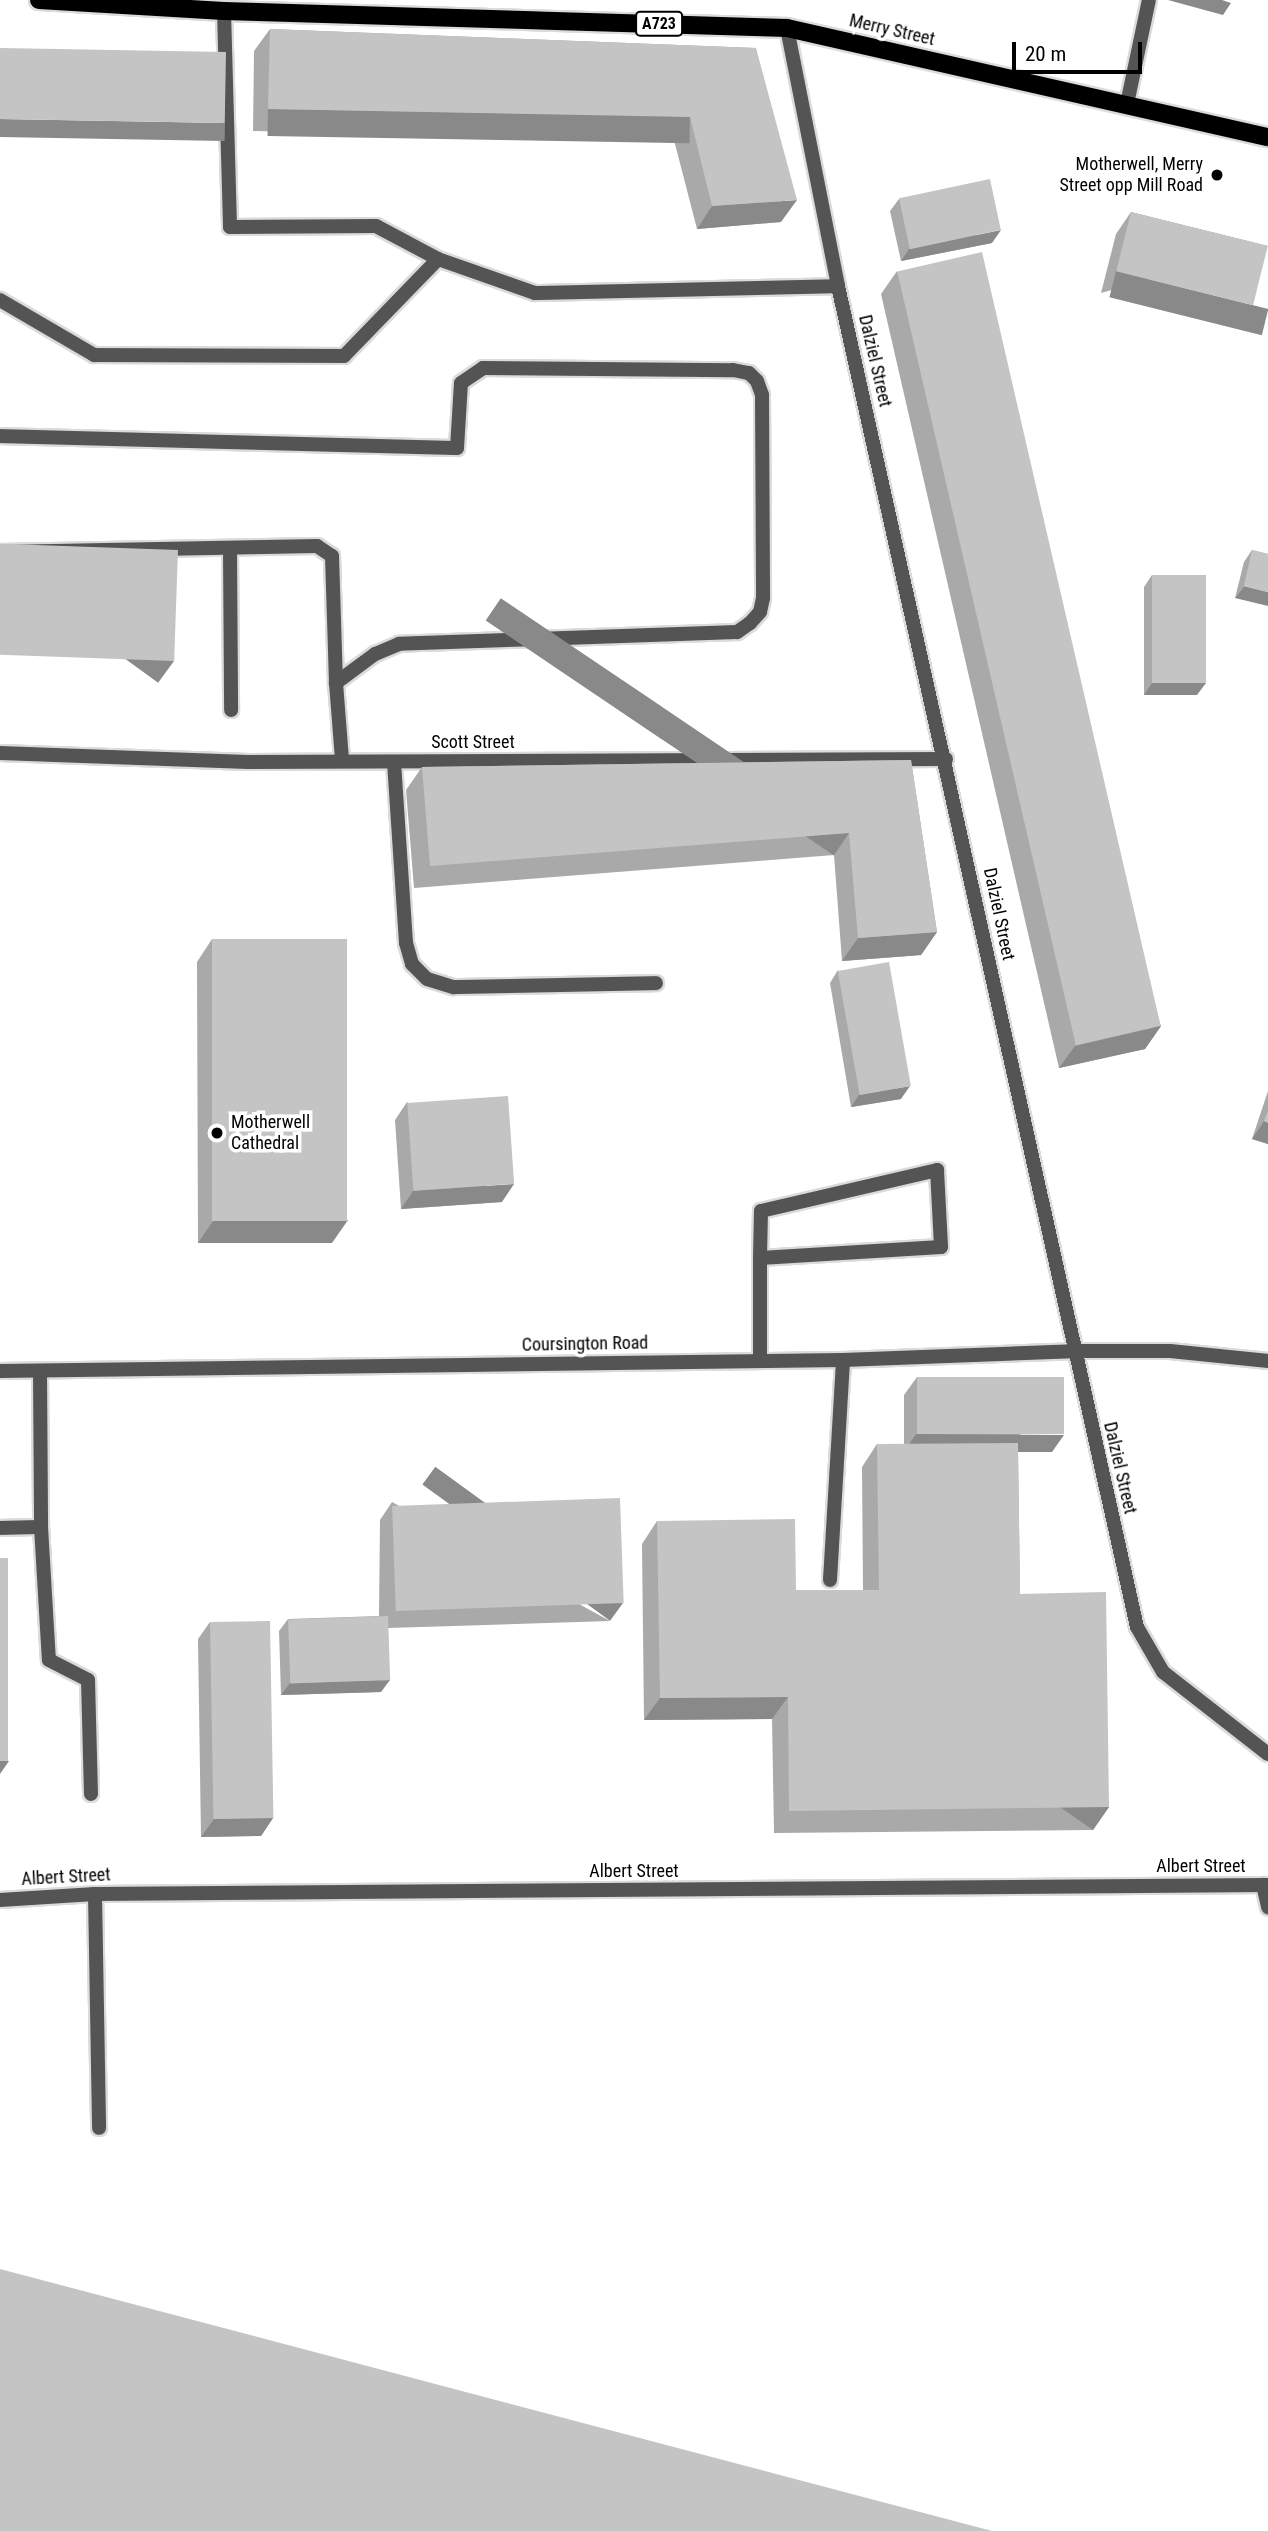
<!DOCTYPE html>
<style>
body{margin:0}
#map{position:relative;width:1268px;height:2531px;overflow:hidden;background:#fff;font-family:"Roboto Condensed",sans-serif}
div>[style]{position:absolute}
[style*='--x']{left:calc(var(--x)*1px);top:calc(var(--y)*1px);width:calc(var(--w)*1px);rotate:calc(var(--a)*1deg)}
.roads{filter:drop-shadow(2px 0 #dbdbdb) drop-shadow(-2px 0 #dbdbdb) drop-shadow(0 2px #dbdbdb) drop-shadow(0 -2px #dbdbdb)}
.service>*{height:14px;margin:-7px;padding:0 7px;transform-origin:7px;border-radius:7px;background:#545454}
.minor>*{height:14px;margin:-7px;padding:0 7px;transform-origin:7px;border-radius:7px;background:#545454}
.primary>*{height:18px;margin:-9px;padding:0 9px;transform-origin:9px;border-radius:9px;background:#000}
.wall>*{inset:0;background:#a9a9a9}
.shaded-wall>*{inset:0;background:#898989;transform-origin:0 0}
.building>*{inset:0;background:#c4c4c4;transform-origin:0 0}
.dots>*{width:19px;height:19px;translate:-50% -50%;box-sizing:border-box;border:4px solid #fff;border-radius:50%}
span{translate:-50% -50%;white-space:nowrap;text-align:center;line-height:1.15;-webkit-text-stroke:7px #fff;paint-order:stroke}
.shield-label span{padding:2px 5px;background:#fff;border:2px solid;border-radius:5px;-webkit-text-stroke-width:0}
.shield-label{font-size:16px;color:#000;font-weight:700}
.street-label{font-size:18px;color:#000}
.poi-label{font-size:18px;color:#000}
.right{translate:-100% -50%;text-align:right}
.left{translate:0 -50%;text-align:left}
.scale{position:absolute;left:1012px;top:42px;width:130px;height:32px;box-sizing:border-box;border:4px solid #000;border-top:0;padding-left:9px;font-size:21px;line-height:24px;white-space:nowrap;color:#000;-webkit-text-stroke:5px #fff;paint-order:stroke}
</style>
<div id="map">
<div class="roads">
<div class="service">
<div style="--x:224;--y:11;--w:216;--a:88.4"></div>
<div style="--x:230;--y:227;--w:146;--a:-0.4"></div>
<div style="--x:376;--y:226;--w:70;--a:28"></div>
<div style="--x:1127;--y:104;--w:106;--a:-78.1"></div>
<div style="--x:0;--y:300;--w:109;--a:30.3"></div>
<div style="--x:94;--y:355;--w:250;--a:0.2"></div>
<div style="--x:344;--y:356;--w:135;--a:-45.9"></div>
<div style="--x:438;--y:259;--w:103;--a:19.3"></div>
<div style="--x:535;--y:293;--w:303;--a:-1.3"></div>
<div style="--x:0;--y:436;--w:457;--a:1.5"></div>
<div style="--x:457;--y:448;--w:65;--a:-86.5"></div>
<div style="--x:461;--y:383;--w:27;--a:-34"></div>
<div style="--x:483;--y:368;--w:250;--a:0.5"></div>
<div style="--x:733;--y:370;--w:16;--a:11"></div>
<div style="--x:749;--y:373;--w:11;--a:45"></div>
<div style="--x:757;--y:381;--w:15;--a:70"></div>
<div style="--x:762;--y:395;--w:203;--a:89.7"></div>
<div style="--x:763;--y:598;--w:14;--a:102"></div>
<div style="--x:760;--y:612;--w:15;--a:132"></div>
<div style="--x:750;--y:623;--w:16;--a:145"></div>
<div style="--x:737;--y:632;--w:338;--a:178"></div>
<div style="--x:399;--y:644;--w:26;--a:157"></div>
<div style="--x:375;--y:654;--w:49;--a:143.4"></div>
<div style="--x:336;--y:683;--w:77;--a:85.5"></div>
<div style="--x:230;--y:550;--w:160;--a:89.6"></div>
<div style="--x:0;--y:552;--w:317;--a:-1.1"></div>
<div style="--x:317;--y:546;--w:18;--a:34"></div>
<div style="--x:332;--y:556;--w:127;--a:88.2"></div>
<div style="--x:394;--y:762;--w:181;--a:86.2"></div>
<div style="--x:406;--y:943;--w:22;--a:74"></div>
<div style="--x:412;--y:964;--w:21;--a:45"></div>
<div style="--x:427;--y:979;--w:28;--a:17"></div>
<div style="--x:454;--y:987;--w:202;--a:-1.1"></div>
<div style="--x:760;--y:1361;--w:103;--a:-90"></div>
<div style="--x:760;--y:1258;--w:47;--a:-88.8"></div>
<div style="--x:761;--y:1211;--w:181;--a:-13.1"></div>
<div style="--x:937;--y:1170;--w:77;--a:87"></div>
<div style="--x:941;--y:1247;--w:181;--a:176.5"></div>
<div style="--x:40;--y:1371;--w:156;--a:89.6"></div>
<div style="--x:41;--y:1527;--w:133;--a:86.6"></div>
<div style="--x:49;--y:1660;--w:44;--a:27.1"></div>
<div style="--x:88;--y:1680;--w:114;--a:88.5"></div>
<div style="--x:0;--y:1528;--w:41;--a:-1.4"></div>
<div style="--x:830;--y:1580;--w:220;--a:-86.6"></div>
<div style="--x:1263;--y:1885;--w:23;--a:77"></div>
<div style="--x:95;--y:1894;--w:234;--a:89"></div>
</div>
<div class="minor">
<div style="--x:787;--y:28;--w:263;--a:78.8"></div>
<div style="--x:838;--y:286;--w:1374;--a:77.43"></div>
<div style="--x:1137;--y:1627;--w:52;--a:60"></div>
<div style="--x:1163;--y:1672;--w:133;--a:38"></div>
<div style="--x:0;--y:753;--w:248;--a:2.1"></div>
<div style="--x:248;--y:762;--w:698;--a:-0.25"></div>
<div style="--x:0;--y:1371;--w:843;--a:-0.75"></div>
<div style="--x:843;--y:1360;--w:230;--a:-2.2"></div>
<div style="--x:1073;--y:1351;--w:97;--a:0"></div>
<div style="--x:1170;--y:1351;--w:99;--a:5.8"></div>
<div style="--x:0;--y:1900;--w:95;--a:-3.6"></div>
<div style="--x:95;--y:1894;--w:1173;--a:-0.44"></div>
</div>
<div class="primary">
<div style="--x:39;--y:0;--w:185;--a:3.4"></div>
<div style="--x:224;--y:11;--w:563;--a:1.73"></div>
<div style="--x:787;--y:28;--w:493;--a:12.8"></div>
</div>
</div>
<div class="wall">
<div style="clip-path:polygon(270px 29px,756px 48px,781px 222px,697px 229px,674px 140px,253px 131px,254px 51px)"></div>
<div style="clip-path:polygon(899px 199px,992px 243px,901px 261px,890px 211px)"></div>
<div style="clip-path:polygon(1131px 212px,1268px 246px,1101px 293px,1116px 234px)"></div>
<div style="clip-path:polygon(897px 271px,1161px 1026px,1145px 1049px,1059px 1068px,881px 294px)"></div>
<div style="clip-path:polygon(1252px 550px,1268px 554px,1235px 598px,1244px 562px)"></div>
<div style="clip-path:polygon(1152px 575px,1197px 695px,1144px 695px,1144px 587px)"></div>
<div style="clip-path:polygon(911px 760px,937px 932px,921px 955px,842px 961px,834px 855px,414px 888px,406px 790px,422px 767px)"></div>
<div style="clip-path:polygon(212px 939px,332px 1243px,198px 1243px,197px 962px)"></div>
<div style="clip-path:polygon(838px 970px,901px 1099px,851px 1107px,830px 983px)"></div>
<div style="clip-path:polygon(1268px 1091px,1268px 1144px,1252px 1139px)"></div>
<div style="clip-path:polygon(407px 1102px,502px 1202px,401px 1209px,395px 1120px)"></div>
<div style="clip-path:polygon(917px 1377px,1052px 1452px,1018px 1452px,1020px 1594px,1109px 1807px,1093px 1830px,774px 1833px,772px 1719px,644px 1720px,642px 1544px,657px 1521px,796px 1590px,863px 1590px,862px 1467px,877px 1444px,904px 1444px,904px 1395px)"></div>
<div style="clip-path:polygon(392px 1502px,610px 1621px,388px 1628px,381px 1692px,281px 1695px,279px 1631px,288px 1619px,379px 1616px,380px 1520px)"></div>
<div style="clip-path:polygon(210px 1622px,273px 1818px,261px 1836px,201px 1837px,198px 1639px)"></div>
</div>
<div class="shaded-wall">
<div style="clip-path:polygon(1168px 0,1222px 0,1231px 3px,1223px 15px)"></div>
<div style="left:268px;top:109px;width:422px;height:27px;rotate:1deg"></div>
<div style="left:0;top:119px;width:225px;height:18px;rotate:1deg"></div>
<div style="clip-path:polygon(797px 200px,781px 222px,697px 229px,712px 206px)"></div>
<div style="clip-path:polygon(1001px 230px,992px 243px,901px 261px,909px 249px)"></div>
<div style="left:1116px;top:271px;width:157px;height:27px;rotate:14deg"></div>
<div style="clip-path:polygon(1244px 586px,1268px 592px,1268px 606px,1235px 598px)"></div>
<div style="left:174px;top:661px;width:27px;height:174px;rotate:126deg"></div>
<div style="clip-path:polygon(1152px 683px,1206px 683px,1197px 695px,1144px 695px)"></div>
<div style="left:849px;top:833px;width:27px;height:420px;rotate:124deg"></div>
<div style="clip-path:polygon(937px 932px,921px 955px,842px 961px,858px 938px)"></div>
<div style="clip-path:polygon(1161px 1026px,1145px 1049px,1059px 1068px,1075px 1046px)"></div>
<div style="clip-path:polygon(910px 1086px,901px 1099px,851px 1107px,859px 1095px)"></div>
<div style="clip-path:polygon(1264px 1121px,1268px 1123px,1268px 1144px,1252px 1139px)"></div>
<div style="clip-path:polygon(514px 1184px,502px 1202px,401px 1209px,413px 1191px)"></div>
<div style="clip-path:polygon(348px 1220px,332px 1243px,198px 1243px,213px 1221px)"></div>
<div style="clip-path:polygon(916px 1434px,1064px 1435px,1052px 1452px,904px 1452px)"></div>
<div style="left:623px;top:1603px;width:22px;height:232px;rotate:126deg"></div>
<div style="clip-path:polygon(390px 1680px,381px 1692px,281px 1695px,290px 1683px)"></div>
<div style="clip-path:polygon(788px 1697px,772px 1719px,644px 1720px,660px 1698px)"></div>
<div style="clip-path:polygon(0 1761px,9px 1761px,0 1774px)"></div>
<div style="left:1109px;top:1807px;width:28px;height:320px;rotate:125deg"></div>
<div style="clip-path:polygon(273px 1818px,261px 1836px,201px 1837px,214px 1819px)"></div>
</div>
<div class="building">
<div style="clip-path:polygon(270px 29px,756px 48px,797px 200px,712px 206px,690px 117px,268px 109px)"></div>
<div style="left:0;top:48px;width:226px;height:71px;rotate:1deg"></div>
<div style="left:990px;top:179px;width:52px;height:93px;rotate:78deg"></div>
<div style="left:1131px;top:212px;width:141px;height:61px;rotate:14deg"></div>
<div style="left:982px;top:252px;width:794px;height:87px;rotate:77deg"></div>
<div style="left:178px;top:550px;width:111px;height:178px;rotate:92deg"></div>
<div style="clip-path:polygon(1252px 550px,1268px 554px,1268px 592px,1244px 586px)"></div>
<div style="left:1152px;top:575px;width:54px;height:108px"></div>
<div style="clip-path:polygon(911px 760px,937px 932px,858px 938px,849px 833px,430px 866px,422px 767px)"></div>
<div style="left:212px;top:939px;width:135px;height:282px"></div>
<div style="left:889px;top:962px;width:126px;height:52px;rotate:80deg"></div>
<div style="left:508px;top:1096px;width:88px;height:101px;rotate:86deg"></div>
<div style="clip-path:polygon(1268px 1111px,1268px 1123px,1264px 1121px)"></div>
<div style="left:917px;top:1377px;width:147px;height:57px"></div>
<div style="clip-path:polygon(1018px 1443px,1020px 1594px,1106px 1592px,1109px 1807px,789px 1811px,788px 1697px,660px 1698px,657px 1521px,795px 1519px,796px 1590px,879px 1590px,877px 1444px)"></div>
<div style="left:620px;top:1498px;width:105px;height:228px;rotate:88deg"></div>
<div style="left:0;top:1558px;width:8px;height:203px"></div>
<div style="left:388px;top:1616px;width:64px;height:100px;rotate:88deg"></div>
<div style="left:270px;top:1621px;width:197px;height:60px;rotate:89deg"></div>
<div style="clip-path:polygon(0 2269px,992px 2531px,0 2531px)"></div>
</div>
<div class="dots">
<div style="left:1217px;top:175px;background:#000"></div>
<div style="left:217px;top:1133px;background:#000"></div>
</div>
<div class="shield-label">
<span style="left:659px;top:24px">A723</span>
</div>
<div class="street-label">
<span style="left:892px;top:30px;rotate:13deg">Merry Street</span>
<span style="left:875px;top:361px;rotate:77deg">Dalziel Street</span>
<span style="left:473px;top:742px">Scott Street</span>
<span style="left:999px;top:914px;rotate:78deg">Dalziel Street</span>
<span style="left:585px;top:1344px;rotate:-1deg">Coursington Road</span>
<span style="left:1120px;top:1468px;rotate:77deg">Dalziel Street</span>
<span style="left:1201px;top:1866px">Albert Street</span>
<span style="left:634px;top:1871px">Albert Street</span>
<span style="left:66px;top:1877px;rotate:-3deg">Albert Street</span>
</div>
<div class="poi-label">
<span class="right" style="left:1203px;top:175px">Motherwell, Merry<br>Street opp Mill Road</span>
<span class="left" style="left:231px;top:1133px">Motherwell<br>Cathedral</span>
</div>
<div class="scale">20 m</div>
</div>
